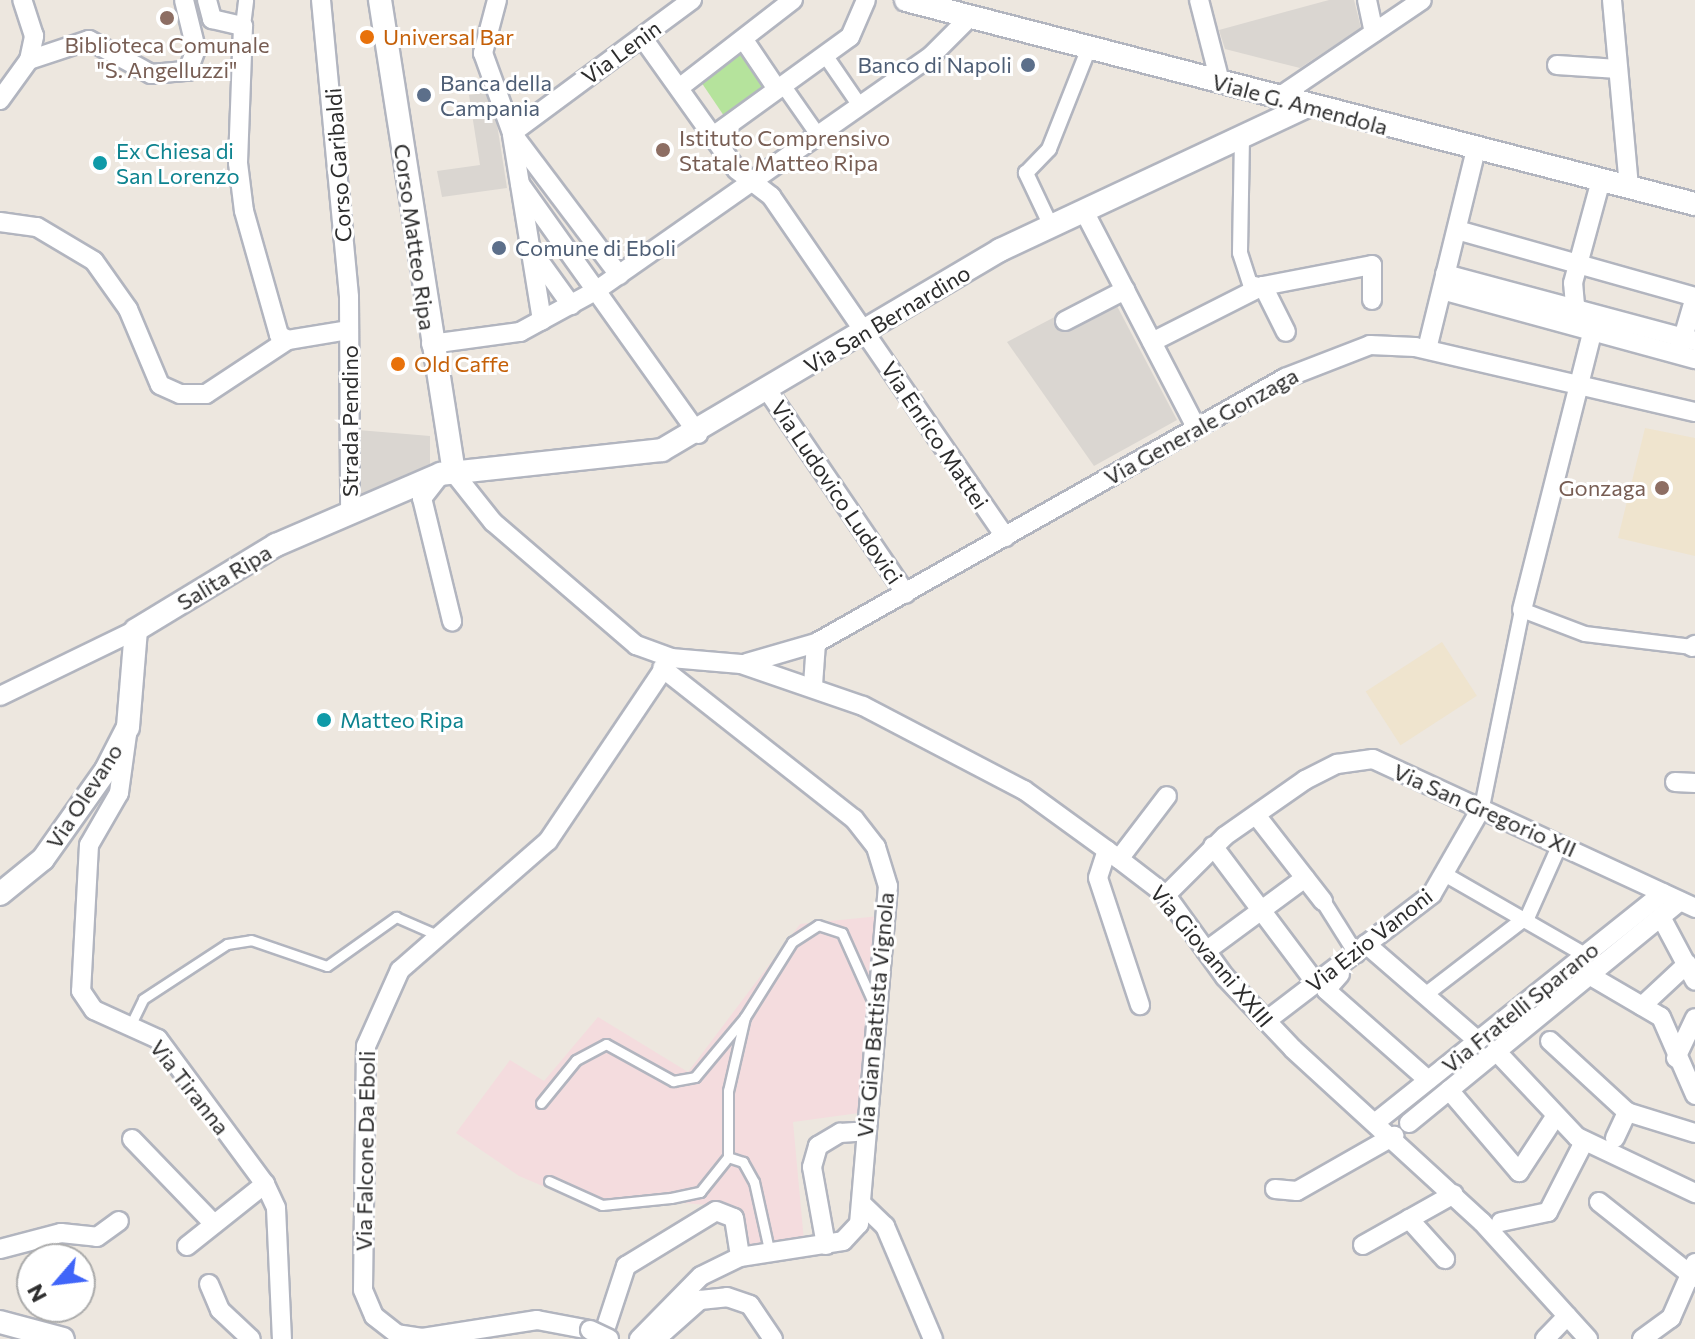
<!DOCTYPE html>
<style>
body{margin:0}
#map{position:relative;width:1695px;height:1339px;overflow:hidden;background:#ede7df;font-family:Commissioner,sans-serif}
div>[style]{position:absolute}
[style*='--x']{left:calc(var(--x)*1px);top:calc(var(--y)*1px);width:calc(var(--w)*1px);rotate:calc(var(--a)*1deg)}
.education>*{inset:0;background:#efe4ce;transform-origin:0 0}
.medical>*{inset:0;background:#f4dcde}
.green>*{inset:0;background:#b5e39c;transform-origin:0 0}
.plaza>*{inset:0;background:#dad6d1}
.roads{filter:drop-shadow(2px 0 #b2b5bf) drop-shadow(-2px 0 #b2b5bf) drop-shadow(0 2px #b2b5bf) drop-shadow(0 -2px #b2b5bf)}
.service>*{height:9px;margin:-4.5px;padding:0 4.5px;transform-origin:4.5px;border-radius:4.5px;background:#fff}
.pedestrian>*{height:14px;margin:-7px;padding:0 7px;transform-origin:7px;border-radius:7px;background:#fff}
.minor>*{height:18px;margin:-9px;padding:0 9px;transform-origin:9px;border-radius:9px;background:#fff}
.tertiary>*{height:22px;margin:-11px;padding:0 11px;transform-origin:11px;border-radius:11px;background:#fff}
.bridges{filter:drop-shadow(2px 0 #b2b5bf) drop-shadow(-2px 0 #b2b5bf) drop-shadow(0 2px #b2b5bf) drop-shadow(0 -2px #b2b5bf)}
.minor-bridge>*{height:18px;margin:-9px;padding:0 9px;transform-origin:9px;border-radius:9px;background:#fff}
.dots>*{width:22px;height:22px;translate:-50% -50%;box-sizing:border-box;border:4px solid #fff;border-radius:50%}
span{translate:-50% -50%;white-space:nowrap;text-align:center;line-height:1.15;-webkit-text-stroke:6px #fff;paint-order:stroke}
.food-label{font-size:22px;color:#c56008}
.left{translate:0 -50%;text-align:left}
.education-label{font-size:22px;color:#785e54}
.right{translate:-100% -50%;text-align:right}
.street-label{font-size:22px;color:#2c2c2c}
.service-label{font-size:22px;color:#4e5e75}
.culture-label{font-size:22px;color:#0d838f}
.north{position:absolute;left:16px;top:1243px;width:80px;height:80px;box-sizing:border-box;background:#fff;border:2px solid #ababab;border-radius:50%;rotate:242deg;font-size:22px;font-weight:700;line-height:32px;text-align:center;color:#2c2c2c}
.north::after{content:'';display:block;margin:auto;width:28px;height:36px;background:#4065f9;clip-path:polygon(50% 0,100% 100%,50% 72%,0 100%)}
</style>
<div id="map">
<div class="education">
<div style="clip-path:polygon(1645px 428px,1695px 438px,1695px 556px,1618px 538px)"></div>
<div style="left:1442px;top:642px;width:64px;height:91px;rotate:57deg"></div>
</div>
<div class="medical">
<div style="clip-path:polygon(880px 916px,859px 1113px,793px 1122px,804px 1241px,745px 1249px,741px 1208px,661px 1201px,597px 1209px,519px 1176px,456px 1133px,510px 1060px,544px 1081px,598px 1017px,688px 1072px,800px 924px)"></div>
</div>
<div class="green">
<div style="left:744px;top:49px;width:45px;height:54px;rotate:56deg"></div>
</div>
<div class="plaza">
<div style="clip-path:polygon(1329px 0,1354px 0,1361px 28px,1300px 68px,1225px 49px,1219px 30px)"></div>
<div style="clip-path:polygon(492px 92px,507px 188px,442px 197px,437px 171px,480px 165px,469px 95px)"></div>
<div style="clip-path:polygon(1108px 289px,1177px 420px,1094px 466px,1007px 342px)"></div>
<div style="clip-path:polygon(358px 430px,430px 436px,430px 465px,358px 497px)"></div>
</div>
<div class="roads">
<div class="service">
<div style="--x:132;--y:1022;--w:25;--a:-64"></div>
<div style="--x:143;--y:999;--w:100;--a:-33.2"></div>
<div style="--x:227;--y:944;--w:24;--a:-9"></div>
<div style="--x:251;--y:940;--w:80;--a:18.9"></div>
<div style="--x:327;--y:966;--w:85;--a:-35.4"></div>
<div style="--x:396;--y:917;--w:43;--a:23.6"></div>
<div style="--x:541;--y:1103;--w:55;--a:-50.9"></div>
<div style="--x:576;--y:1060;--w:34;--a:-28"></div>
<div style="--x:606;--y:1044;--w:77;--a:28.9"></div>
<div style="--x:673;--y:1081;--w:22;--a:-10"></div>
<div style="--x:695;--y:1077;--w:78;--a:-50.2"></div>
<div style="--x:549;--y:1181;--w:58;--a:24.4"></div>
<div style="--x:602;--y:1205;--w:69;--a:-5.8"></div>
<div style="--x:671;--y:1198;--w:30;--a:-12"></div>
<div style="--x:700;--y:1192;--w:45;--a:-51.3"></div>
<div style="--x:770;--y:1254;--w:74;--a:-102.5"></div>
<div style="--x:754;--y:1182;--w:23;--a:-119"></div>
<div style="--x:743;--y:1162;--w:16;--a:-162"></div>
<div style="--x:728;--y:1157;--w:66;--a:-90"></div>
<div style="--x:728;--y:1091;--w:76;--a:-77.1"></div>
<div style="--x:745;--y:1017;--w:89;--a:-57.9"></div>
<div style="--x:792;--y:942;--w:31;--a:-33"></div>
<div style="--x:818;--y:925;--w:25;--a:18"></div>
<div style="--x:842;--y:933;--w:83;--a:65.9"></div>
</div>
<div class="pedestrian">
<div style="--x:243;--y:26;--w:26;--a:-83"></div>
<div style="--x:825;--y:55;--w:62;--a:55.5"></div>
<div style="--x:783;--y:85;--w:61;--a:55"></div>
<div style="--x:1242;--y:137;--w:116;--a:91"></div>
<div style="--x:1240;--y:253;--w:32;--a:72"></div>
<div style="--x:1250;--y:283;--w:13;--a:13"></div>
<div style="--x:1051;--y:226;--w:59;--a:-115.3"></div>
<div style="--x:1026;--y:173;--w:33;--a:-46"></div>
<div style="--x:1049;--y:149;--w:109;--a:-68.4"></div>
<div style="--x:1482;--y:807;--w:201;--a:-78.5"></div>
<div style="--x:1522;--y:610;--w:67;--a:20.9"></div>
<div style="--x:1585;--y:634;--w:108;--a:6.9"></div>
<div style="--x:1446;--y:875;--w:160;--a:29.9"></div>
<div style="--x:1323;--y:901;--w:64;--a:57.8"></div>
<div style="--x:1425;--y:995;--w:130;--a:-37.5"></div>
<div style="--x:1528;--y:916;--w:79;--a:-66"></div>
</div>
<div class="minor">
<div style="--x:207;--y:0;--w:20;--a:75"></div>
<div style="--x:212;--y:19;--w:32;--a:13"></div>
<div style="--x:243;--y:26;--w:137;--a:92.1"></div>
<div style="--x:238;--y:163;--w:48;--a:82.9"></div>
<div style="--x:244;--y:211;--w:129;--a:74.2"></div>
<div style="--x:279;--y:335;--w:10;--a:29"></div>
<div style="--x:321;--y:0;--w:298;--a:84.6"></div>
<div style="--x:349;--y:297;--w:214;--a:89.7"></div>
<div style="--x:497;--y:0;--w:55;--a:104.8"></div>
<div style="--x:483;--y:53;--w:85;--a:70.1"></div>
<div style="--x:512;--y:133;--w:178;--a:53"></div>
<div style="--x:1199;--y:0;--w:85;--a:75.6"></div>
<div style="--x:1367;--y:0;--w:33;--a:78"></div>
<div style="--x:1612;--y:0;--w:189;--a:84.8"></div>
<div style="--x:642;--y:37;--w:163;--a:54.5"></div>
<div style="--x:737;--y:170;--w:43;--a:37.4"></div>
<div style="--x:771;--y:196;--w:414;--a:55.5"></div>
<div style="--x:744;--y:40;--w:59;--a:56"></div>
<div style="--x:29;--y:60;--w:63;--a:-18.4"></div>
<div style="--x:89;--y:40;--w:71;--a:28.7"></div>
<div style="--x:151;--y:74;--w:37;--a:-5"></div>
<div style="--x:188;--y:71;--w:23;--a:-70"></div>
<div style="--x:196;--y:49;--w:50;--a:-103.8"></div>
<div style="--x:1557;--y:65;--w:61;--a:3.8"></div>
<div style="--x:679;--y:88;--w:144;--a:-37.7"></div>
<div style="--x:1276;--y:99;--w:176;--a:-34.1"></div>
<div style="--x:0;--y:100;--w:49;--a:-54.1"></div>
<div style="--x:29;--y:60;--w:25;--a:-78"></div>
<div style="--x:34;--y:36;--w:38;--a:-108"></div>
<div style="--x:512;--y:133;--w:224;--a:-36.5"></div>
<div style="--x:512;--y:135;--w:188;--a:80.8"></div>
<div style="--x:713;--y:136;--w:169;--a:-35.9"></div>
<div style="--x:850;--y:37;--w:40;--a:-66.6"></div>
<div style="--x:520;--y:184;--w:307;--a:54.5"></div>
<div style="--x:1084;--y:211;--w:243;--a:62.6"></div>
<div style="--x:0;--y:222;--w:37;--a:8"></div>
<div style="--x:37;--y:227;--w:66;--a:30.8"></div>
<div style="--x:94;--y:261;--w:59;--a:54.7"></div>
<div style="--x:128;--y:309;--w:82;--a:67.2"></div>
<div style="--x:160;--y:385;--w:22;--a:24"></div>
<div style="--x:180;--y:394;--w:26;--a:0"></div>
<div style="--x:206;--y:394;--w:98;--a:-33.4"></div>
<div style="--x:288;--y:340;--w:62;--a:-9.3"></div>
<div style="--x:1457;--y:230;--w:247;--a:15.7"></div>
<div style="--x:535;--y:255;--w:62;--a:54.2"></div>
<div style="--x:1445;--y:274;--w:259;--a:15"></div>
<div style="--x:1263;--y:286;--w:51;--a:63.4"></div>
<div style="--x:1442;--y:290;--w:262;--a:15.3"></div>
<div style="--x:1065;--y:321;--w:68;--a:-27.3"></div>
<div style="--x:1152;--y:342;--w:124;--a:-26.8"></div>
<div style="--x:1263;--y:286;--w:111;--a:-10.9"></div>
<div style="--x:1372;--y:265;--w:35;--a:90"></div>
<div style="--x:431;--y:344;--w:90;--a:-7.7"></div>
<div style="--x:520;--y:332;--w:88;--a:-28.6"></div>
<div style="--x:597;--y:290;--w:409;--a:-35"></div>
<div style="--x:932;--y:55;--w:54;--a:-45"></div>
<div style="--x:1680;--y:348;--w:53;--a:-73.6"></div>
<div style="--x:1427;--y:349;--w:205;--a:-76.2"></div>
<div style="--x:768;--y:391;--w:245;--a:55.8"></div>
<div style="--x:454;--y:473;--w:63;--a:51.5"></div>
<div style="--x:493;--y:522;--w:189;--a:40.7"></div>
<div style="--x:636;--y:645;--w:37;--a:20"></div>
<div style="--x:671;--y:658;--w:70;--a:4.9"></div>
<div style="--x:741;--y:664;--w:129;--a:19"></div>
<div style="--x:863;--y:706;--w:182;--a:27.6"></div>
<div style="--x:1024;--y:790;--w:117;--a:36"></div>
<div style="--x:1119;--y:859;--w:59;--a:37.5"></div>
<div style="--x:1166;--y:895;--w:101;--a:54.3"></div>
<div style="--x:1225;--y:977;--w:99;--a:46.6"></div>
<div style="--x:1293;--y:1049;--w:256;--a:42.5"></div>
<div style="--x:1482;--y:1222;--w:158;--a:47.8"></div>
<div style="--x:441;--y:474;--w:31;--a:128"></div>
<div style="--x:422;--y:498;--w:127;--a:76.3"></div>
<div style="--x:1522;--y:610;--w:289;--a:-75.8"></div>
<div style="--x:1593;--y:330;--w:31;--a:-126"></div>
<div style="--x:1575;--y:305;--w:22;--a:-95"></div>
<div style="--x:1573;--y:283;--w:107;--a:-74.8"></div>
<div style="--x:1692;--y:647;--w:4;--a:-34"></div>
<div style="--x:747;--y:663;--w:72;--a:-16.2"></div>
<div style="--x:816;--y:643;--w:539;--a:-29.47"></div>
<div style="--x:1285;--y:378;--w:91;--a:-21.2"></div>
<div style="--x:1370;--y:345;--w:45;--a:2.5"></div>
<div style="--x:1415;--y:347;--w:287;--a:13.1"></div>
<div style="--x:813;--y:685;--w:42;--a:-85.9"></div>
<div style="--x:0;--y:696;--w:151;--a:-25.9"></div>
<div style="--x:128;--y:727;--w:67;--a:97.8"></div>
<div style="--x:119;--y:793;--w:60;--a:120"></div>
<div style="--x:89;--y:845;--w:146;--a:93.1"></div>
<div style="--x:81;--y:991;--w:23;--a:56"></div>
<div style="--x:94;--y:1010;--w:70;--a:24.4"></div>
<div style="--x:158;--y:1039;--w:180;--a:53.6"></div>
<div style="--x:265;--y:1184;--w:26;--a:65"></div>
<div style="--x:276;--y:1208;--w:131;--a:87.4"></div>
<div style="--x:1675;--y:782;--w:20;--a:3"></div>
<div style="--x:1256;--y:815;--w:109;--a:52.1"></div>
<div style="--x:1213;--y:846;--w:171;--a:53.1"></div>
<div style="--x:1107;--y:850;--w:29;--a:108"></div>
<div style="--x:1098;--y:878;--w:134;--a:71.7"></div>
<div style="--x:1119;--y:859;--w:79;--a:-52.7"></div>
<div style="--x:1166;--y:895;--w:83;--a:-45"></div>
<div style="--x:1225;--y:836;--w:98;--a:-35"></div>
<div style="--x:1305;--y:780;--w:36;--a:-27"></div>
<div style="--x:1337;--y:764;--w:36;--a:-8"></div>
<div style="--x:1373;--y:759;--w:355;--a:24.8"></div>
<div style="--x:1661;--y:917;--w:72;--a:62"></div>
<div style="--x:1366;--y:944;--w:148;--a:40.9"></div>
<div style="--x:1206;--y:951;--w:123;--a:-36.4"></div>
<div style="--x:1340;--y:974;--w:21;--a:131"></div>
<div style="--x:1326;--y:990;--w:136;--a:41.4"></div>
<div style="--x:1589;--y:975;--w:83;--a:30.3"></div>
<div style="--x:1661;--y:1017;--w:85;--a:66.4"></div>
<div style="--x:1642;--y:1006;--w:62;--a:-43"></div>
<div style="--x:1266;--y:1021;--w:209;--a:-37.4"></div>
<div style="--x:1432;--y:894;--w:100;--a:-60.1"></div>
<div style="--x:1550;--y:1041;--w:105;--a:42.7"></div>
<div style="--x:1627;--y:1112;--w:71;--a:17.2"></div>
<div style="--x:1496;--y:1051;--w:118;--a:46.7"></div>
<div style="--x:1577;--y:1137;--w:131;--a:25.4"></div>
<div style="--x:1676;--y:1058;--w:44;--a:-64.6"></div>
<div style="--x:1449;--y:1090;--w:108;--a:49.5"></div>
<div style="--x:1519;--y:1172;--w:66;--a:-56.8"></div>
<div style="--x:1376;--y:1122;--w:367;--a:-38.6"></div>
<div style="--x:1409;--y:1123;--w:350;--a:-39.3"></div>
<div style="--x:1615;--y:1138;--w:29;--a:-65"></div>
<div style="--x:132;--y:1139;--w:118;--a:46"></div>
<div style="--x:1275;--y:1189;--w:22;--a:5"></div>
<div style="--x:1297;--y:1191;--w:112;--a:-29.6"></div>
<div style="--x:1599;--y:1202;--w:122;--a:38.4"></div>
<div style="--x:862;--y:1204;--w:32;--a:44"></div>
<div style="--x:885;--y:1226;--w:123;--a:67"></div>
<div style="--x:1409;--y:1219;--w:54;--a:48"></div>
<div style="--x:1501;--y:1222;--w:48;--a:-12"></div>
<div style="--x:1548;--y:1212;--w:79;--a:-62.8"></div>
<div style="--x:826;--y:1245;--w:79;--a:-100.2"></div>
<div style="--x:812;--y:1167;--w:22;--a:-74"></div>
<div style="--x:818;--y:1146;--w:26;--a:-31"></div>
<div style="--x:840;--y:1133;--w:26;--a:-4"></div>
<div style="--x:1363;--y:1245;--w:104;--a:-29.3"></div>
<div style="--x:187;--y:1246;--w:100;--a:-38.5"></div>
<div style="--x:0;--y:1249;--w:63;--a:-14.7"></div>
<div style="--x:61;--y:1233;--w:36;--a:6"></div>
<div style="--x:97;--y:1237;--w:27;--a:-36"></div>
<div style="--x:209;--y:1284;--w:28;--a:67"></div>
<div style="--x:220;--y:1310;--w:42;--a:43.1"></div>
<div style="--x:590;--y:1330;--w:54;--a:-169.3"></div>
<div style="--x:537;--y:1320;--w:116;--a:171.1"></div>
<div style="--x:422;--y:1338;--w:25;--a:-171"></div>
<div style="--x:397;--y:1334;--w:29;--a:-142"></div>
<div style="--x:374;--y:1316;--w:28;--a:-113"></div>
<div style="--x:363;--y:1290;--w:244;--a:-89.3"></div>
<div style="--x:366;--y:1046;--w:83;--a:-65.9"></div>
<div style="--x:400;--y:970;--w:196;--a:-41.1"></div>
<div style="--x:548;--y:841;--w:220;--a:-56.1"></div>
<div style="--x:647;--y:1334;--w:18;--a:-9"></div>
<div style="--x:665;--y:1331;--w:47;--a:-41.5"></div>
<div style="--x:700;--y:1300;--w:27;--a:-6"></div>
<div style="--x:727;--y:1297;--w:24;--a:19"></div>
<div style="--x:750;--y:1305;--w:41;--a:55.9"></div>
<div style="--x:602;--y:1339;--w:77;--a:-71.8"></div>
<div style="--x:626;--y:1266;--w:105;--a:-31.4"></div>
<div style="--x:716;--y:1211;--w:19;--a:21"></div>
<div style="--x:734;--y:1218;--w:39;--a:81"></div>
<div style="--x:639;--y:1339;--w:88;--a:-45.5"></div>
<div style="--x:701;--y:1276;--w:43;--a:-26"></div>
<div style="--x:740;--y:1257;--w:104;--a:-8.8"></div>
<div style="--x:843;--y:1241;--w:23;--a:-47"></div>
<div style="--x:859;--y:1224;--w:339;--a:-85.1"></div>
<div style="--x:888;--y:886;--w:41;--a:-107.1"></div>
<div style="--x:876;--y:847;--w:36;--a:-128"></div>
<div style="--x:854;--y:819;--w:244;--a:-141.8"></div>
<div style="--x:1545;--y:1339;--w:32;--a:-46"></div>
<div style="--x:1642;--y:1339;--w:36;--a:-36"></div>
<div style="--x:1671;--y:1318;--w:60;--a:-66.4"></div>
</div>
<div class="tertiary">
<div style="--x:380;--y:0;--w:479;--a:81.1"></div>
<div style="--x:906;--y:0;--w:815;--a:14.5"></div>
<div style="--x:0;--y:894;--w:55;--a:-39.1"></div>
<div style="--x:43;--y:859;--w:109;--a:-54.7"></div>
<div style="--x:106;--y:770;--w:48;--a:-62.9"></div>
<div style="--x:128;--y:727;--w:97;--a:-85.3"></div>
<div style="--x:136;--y:630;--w:164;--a:-31.3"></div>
<div style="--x:276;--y:545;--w:180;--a:-23.3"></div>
<div style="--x:441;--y:474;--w:222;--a:-6.2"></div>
<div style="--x:662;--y:450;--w:393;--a:-30.6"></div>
<div style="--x:1000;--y:250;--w:337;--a:-25.1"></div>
<div style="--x:0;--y:1322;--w:65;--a:15.1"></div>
</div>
</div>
<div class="bridges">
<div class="minor-bridge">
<div style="--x:590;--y:1330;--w:21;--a:25"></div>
</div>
</div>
<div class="dots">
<div style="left:167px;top:18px;background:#8d6e63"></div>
<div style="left:367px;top:37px;background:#e8710a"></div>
<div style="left:1028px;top:65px;background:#5c6f8a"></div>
<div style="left:424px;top:95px;background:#5c6f8a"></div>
<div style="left:663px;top:150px;background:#8d6e63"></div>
<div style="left:100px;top:163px;background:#0f9aa8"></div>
<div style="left:499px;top:248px;background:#5c6f8a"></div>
<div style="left:398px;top:364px;background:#e8710a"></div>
<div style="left:1662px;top:488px;background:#8d6e63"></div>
<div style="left:324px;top:720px;background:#0f9aa8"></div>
</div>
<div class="food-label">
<span class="left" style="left:383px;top:37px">Universal Bar</span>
<span class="left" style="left:414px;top:364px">Old Caffe</span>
</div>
<div class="education-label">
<span style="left:167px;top:57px">Biblioteca Comunale<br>"S. Angelluzzi"</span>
<span class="left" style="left:679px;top:150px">Istituto Comprensivo<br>Statale Matteo Ripa</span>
<span class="right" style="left:1646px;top:488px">Gonzaga</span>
</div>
<div class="street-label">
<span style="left:621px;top:52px;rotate:-36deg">Via Lenin</span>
<span style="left:1300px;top:104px;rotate:15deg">Viale G. Amendola</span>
<span style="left:338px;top:165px;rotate:-94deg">Corso Garibaldi</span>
<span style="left:415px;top:237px;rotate:82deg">Corso Matteo Ripa</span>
<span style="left:887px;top:319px;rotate:-31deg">Via San Bernardino</span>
<span style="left:350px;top:421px;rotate:-90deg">Strada Pendino</span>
<span style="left:1201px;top:426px;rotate:-29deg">Via Generale Gonzaga</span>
<span style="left:935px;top:435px;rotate:56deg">Via Enrico Mattei</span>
<span style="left:837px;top:492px;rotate:56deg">Via Ludovico Ludovici</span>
<span style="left:224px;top:577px;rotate:-31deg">Salita Ripa</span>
<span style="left:84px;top:796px;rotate:-57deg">Via Olevano</span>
<span style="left:1485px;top:810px;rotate:24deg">Via San Gregorio XII</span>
<span style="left:1369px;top:940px;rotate:-38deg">Via Ezio Vanoni</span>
<span style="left:1212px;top:956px;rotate:50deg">Via Giovanni XXIII</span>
<span style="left:1520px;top:1007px;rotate:-39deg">Via Fratelli Sparano</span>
<span style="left:875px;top:1015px;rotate:-85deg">Via Gian Battista Vignola</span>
<span style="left:190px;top:1087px;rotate:52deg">Via Tiranna</span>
<span style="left:365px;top:1151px;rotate:-89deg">Via Falcone Da Eboli</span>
</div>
<div class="service-label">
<span class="right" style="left:1012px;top:65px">Banco di Napoli</span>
<span class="left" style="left:440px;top:95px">Banca della<br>Campania</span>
<span class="left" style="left:515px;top:248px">Comune di Eboli</span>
</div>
<div class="culture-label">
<span class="left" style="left:116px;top:163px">Ex Chiesa di<br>San Lorenzo</span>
<span class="left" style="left:340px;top:720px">Matteo Ripa</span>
</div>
<div class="north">N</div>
</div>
